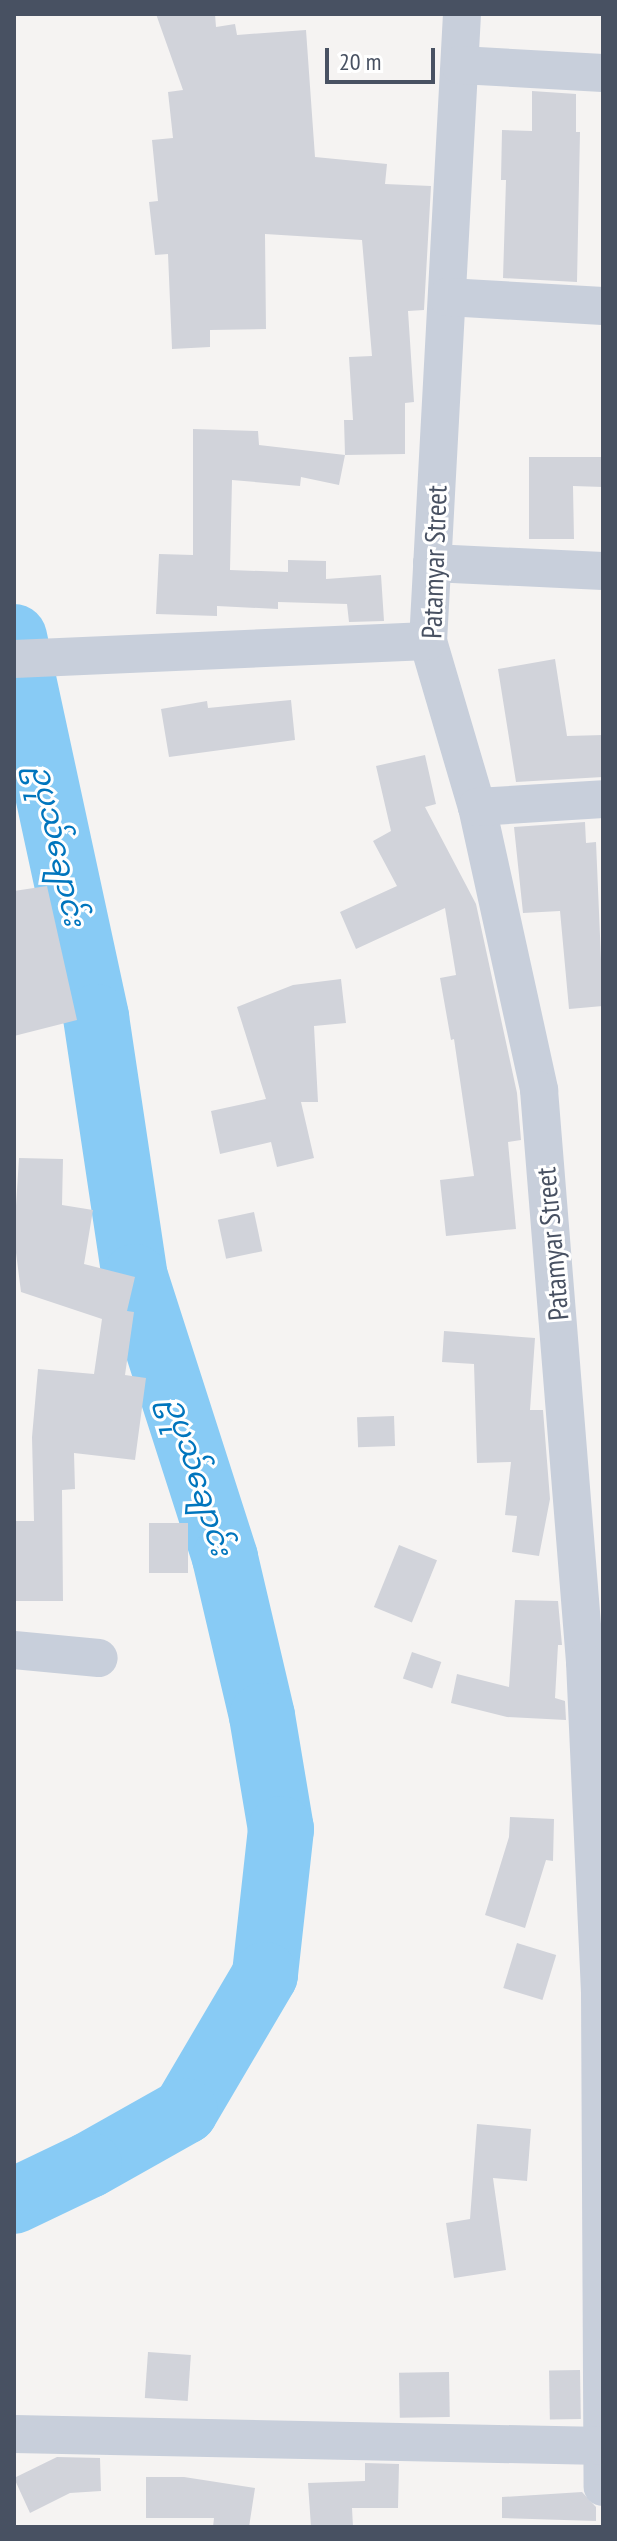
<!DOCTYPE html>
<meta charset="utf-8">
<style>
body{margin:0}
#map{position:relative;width:617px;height:2541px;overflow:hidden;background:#f5f3f2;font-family:"PT Sans Narrow","Noto Sans Myanmar",sans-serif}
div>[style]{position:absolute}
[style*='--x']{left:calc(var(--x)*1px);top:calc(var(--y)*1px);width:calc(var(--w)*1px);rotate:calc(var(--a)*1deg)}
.river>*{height:66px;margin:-33px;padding:0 33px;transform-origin:33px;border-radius:33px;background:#88cbf5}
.building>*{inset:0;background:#d1d3da;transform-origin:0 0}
.street>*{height:38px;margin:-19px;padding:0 19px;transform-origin:19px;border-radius:19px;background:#c8cfdb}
span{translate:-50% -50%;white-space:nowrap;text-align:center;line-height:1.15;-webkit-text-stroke:6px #fff;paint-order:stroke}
.street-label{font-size:28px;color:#485162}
.water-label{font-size:30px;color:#0075bd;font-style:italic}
.frame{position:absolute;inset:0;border:16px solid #485162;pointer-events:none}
.scale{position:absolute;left:325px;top:48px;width:110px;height:36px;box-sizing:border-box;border:4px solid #485162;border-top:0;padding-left:10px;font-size:24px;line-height:28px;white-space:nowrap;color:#485162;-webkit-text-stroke:6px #fff;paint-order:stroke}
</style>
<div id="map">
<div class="river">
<div style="--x:14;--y:637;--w:389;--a:77.8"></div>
<div style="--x:96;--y:1017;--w:263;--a:81.5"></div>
<div style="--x:135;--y:1277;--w:295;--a:72.2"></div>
<div style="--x:225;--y:1558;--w:162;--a:76.8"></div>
<div style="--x:262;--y:1716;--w:115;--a:80.5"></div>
<div style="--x:281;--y:1829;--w:147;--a:96.3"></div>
<div style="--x:265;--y:1975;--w:158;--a:120.5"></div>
<div style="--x:185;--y:2111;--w:110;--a:150.6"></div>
<div style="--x:89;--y:2165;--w:83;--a:154.4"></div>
</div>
<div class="building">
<div style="clip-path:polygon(156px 14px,215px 14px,216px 27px,235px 24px,237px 35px,306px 30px,315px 157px,387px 164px,385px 184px,431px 186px,424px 310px,408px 311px,414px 402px,405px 403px,405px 454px,345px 455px,344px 420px,353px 420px,349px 357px,372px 356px,362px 240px,265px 234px,266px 329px,210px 330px,210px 347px,172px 349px,168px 254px,155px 255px,149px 202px,158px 201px,152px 140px,173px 138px,168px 92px,183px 90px)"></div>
<div style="clip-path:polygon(532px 91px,576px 94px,576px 132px,580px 132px,577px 282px,503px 278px,506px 180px,501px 180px,502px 130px,532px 131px)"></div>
<div style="clip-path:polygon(193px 429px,258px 431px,259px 445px,345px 455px,339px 485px,301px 477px,300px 486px,232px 480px,230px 570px,288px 572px,288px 560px,326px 561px,326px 579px,381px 575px,384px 621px,349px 622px,347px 604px,278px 602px,278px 609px,217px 606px,217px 616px,156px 614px,159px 554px,193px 555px)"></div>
<div style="clip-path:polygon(529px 457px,603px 457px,603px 487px,573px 486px,574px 539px,529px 539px)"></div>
<div style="clip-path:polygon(555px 659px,567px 736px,603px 735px,603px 777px,516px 782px,498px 669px)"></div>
<div style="clip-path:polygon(291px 700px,295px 740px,169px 757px,161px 709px,207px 701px,208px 708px)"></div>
<div style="clip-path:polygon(425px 755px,436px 804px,425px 807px,476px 904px,517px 1093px,521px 1140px,508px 1142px,516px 1229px,446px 1236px,440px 1180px,474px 1176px,454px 1039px,451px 1040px,440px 978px,456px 975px,445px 908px,356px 949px,340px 912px,397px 886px,373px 841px,391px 831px,376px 766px)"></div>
<div style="clip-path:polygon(585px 822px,586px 843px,596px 842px,603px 1006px,569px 1009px,560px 911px,523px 913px,514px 827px)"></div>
<div style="clip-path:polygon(47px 886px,77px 1020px,14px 1036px,14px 891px)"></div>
<div style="clip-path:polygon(341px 979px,346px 1023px,314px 1026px,318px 1102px,301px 1102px,314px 1158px,277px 1167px,271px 1142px,220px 1154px,211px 1111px,266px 1099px,237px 1007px,293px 985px)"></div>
<div style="clip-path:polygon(19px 1158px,63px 1159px,62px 1205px,93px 1210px,84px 1264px,135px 1277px,127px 1311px,134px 1312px,125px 1375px,146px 1378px,135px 1460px,74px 1453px,75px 1489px,62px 1490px,63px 1601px,14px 1601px,14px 1521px,34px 1521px,32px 1437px,38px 1369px,94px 1374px,102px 1319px,21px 1292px,14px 1237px)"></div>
<div style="left:254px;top:1212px;width:40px;height:37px;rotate:78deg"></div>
<div style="clip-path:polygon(444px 1331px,535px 1338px,530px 1410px,543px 1410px,550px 1499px,539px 1556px,512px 1552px,517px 1516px,505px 1515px,511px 1462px,477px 1463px,474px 1364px,442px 1362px)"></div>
<div style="left:394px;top:1416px;width:30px;height:37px;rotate:88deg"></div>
<div style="left:149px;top:1523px;width:39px;height:50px"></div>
<div style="left:399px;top:1545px;width:41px;height:67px;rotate:22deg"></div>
<div style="clip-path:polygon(515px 1600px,558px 1601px,562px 1645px,558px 1645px,555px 1698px,565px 1701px,566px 1720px,507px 1717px,451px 1703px,457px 1674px,509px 1687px)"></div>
<div style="left:412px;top:1652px;width:31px;height:28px;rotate:19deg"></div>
<div style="clip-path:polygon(510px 1817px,554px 1819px,553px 1861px,546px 1860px,525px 1928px,485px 1915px,509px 1837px)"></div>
<div style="left:517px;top:1943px;width:41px;height:47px;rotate:17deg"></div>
<div style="clip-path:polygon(477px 2124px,531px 2129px,527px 2181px,493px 2178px,506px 2270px,454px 2278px,446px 2223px,470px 2219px)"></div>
<div style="left:148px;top:2352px;width:43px;height:46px;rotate:4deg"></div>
<div style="left:580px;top:2370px;width:49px;height:31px;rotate:89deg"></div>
<div style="left:449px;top:2372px;width:45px;height:50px;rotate:89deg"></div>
<div style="clip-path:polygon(57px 2457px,100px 2458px,101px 2491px,70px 2493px,30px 2513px,14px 2478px)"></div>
<div style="clip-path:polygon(365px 2463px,399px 2464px,398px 2508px,352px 2508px,353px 2527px,311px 2527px,308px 2483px,365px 2481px)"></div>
<div style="clip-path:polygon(146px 2477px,184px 2477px,255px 2488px,249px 2527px,213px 2527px,214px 2518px,146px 2518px)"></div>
<div style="clip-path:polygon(582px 2492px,596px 2507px,596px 2521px,502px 2518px,502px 2497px)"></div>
</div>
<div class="street">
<div style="--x:462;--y:14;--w:628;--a:93.1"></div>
<div style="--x:428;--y:641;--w:173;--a:73.6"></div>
<div style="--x:477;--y:807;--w:290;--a:77.6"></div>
<div style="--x:539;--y:1090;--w:574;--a:85.4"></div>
<div style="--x:585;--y:1662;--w:333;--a:87.4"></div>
<div style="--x:600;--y:1995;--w:492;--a:89.7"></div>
<div style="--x:460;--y:65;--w:143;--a:3.2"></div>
<div style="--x:447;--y:297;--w:156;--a:3.3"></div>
<div style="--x:432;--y:563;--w:171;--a:2.7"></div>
<div style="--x:14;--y:659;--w:414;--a:-2.5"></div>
<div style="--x:477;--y:807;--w:126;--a:-3.6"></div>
<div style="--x:14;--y:1650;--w:85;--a:5.4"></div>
<div style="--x:14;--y:2434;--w:589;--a:1.17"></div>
</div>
<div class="street-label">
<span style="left:434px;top:562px;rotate:-88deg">Patamyar Street</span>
<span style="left:552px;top:1244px;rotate:-95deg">Patamyar Street</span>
</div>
<div class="water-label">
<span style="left:59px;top:845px;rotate:78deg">ဥပုသ်ချောင်း</span>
<span style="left:199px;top:1476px;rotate:73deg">ဥပုသ်ချောင်း</span>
</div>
<div class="frame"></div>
<div class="scale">20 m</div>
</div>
